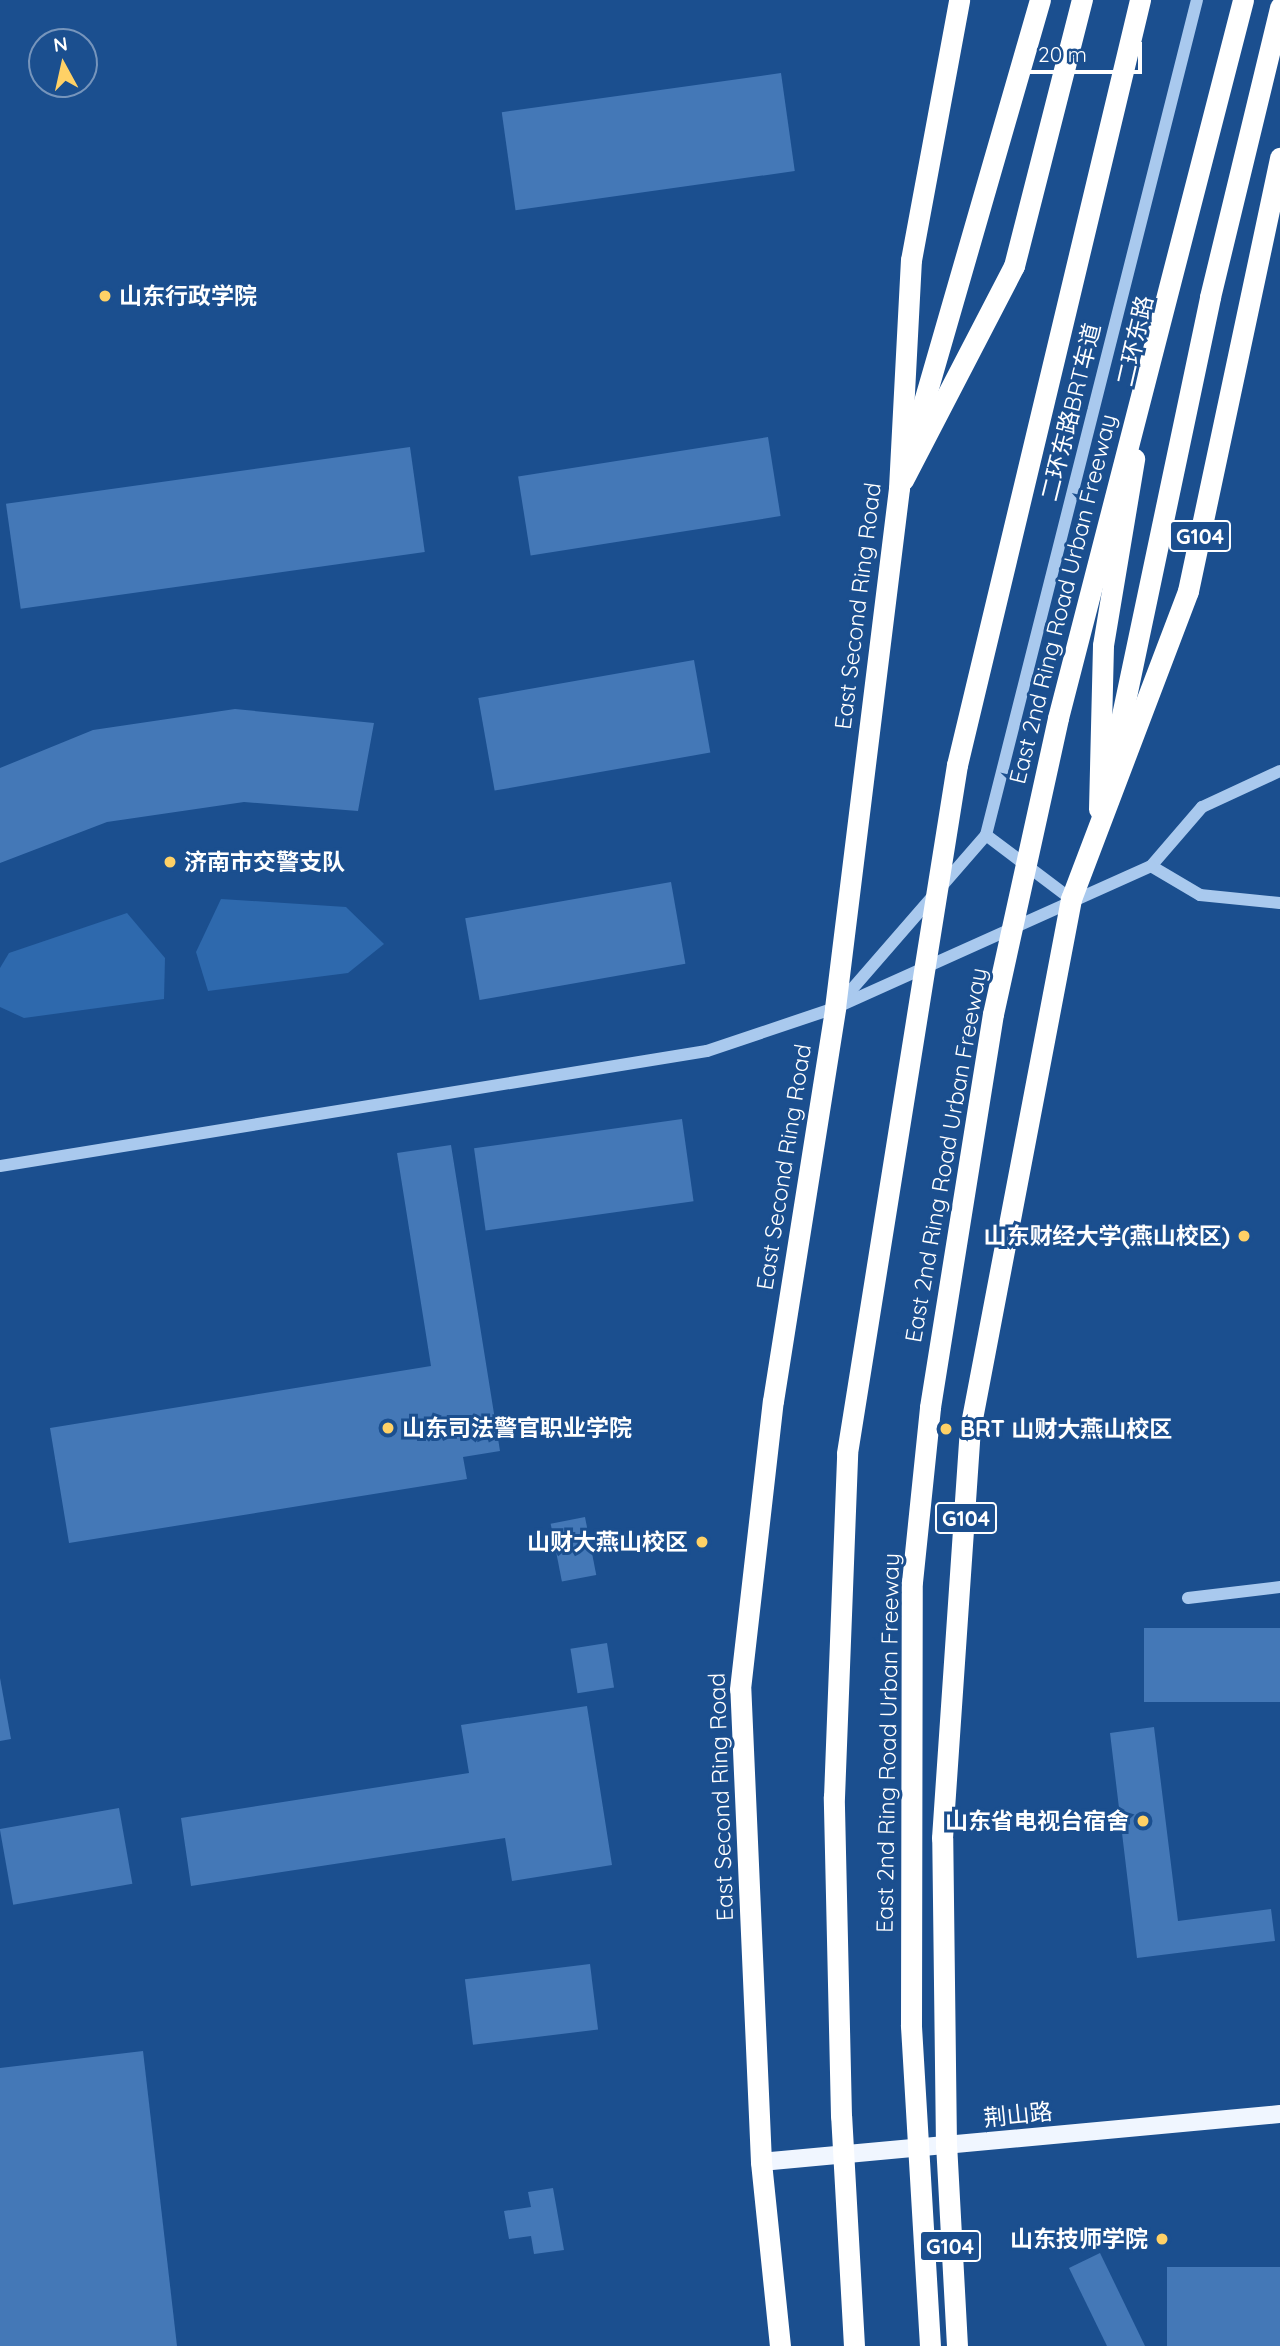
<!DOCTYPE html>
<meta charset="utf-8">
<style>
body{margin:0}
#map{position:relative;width:1280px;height:2346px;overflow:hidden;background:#1b4f8f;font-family:Quicksand,"Noto Sans SC",sans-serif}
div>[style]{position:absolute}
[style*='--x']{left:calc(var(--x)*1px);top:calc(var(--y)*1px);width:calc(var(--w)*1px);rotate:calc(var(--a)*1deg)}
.green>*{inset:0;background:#2e69ad}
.building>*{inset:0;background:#4478b7;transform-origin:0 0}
.minor>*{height:12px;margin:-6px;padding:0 6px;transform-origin:6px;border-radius:6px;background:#a9c9ee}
.major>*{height:18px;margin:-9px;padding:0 9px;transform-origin:9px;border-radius:9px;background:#f0f6ff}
.highway>*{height:21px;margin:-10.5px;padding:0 10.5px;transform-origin:10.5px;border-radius:10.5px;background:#fff}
.highway-bridge>*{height:21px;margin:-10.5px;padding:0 10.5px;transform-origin:10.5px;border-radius:10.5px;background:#fff}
.dots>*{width:19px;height:19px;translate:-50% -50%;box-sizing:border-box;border:4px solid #1b4f8f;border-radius:50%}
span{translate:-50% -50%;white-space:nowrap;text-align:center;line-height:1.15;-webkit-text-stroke:6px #1b4f8f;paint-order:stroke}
.shield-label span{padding:2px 5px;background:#1b4f8f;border:2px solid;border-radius:5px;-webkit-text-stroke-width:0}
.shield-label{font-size:21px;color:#fff;font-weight:700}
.poi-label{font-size:23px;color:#fff;font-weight:700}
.left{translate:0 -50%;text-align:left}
.right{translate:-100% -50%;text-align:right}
.street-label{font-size:23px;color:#fff}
.north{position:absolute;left:28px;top:28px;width:70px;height:70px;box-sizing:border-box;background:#1b4f8f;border:2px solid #7695bc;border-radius:50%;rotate:352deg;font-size:19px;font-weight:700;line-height:28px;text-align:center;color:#fff}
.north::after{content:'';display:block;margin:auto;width:24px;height:32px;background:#ffd166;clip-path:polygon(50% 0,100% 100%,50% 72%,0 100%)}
.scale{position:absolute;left:1025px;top:42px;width:117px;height:32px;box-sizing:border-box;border:4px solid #fff;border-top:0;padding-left:9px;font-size:21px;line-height:24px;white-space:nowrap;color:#fff;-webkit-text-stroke:5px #1b4f8f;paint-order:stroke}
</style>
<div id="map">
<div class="green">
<div style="clip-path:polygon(221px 899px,346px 907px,384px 944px,348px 973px,208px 991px,196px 952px)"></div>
<div style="clip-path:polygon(127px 913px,165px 958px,164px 999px,24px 1018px,0 1007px,0 968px,9px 953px)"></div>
</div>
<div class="building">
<div style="left:781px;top:73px;width:99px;height:282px;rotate:82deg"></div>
<div style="left:768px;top:437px;width:80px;height:253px;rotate:81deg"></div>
<div style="left:410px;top:447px;width:106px;height:408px;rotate:82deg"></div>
<div style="left:694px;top:660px;width:94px;height:219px;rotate:80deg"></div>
<div style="clip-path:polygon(235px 709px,374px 723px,358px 811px,244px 802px,107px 822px,0 863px,0 768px,93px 730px)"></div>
<div style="left:671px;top:882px;width:83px;height:209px;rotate:80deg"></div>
<div style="left:682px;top:1119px;width:83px;height:210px;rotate:82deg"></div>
<div style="clip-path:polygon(451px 1145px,500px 1451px,463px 1457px,467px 1479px,69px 1543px,50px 1428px,431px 1366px,397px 1153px)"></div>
<div style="left:585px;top:1517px;width:59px;height:35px;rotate:79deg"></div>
<div style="left:1280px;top:1628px;width:74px;height:136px;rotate:90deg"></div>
<div style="left:607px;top:1643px;width:45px;height:37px;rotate:81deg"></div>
<div style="clip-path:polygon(0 1678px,11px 1739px,0 1741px)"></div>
<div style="clip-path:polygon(587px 1706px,612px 1865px,512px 1881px,505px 1838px,191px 1886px,181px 1818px,469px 1773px,461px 1725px)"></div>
<div style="clip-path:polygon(1154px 1727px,1178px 1921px,1271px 1909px,1275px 1941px,1137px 1958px,1110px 1733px)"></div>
<div style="left:119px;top:1808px;width:77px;height:121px;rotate:80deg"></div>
<div style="left:590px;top:1964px;width:66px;height:126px;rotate:83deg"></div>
<div style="clip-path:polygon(143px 2051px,177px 2346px,0 2346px,0 2068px)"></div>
<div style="clip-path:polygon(553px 2188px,564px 2250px,534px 2254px,531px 2236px,509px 2239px,504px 2211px,531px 2207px,528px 2192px)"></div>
<div style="clip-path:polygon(1100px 2253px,1145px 2346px,1107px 2346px,1069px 2268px)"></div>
<div style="left:1280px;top:2267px;width:79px;height:113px;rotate:90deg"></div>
</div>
<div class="minor">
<div style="--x:1280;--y:771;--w:86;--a:155.2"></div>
<div style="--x:1202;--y:807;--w:78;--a:130.8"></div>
<div style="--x:1151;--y:866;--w:57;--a:30.6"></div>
<div style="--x:1200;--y:895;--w:80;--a:5.7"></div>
<div style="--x:986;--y:835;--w:106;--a:37"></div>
<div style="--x:840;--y:1003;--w:223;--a:-49"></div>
<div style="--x:986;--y:835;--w:861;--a:-75.82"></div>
<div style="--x:0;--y:1166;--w:716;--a:-9.24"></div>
<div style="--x:707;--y:1051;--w:135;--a:-18.6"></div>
<div style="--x:835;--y:1008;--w:346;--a:-24.2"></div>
<div style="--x:1188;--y:1598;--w:93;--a:-6.8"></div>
</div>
<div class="major">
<div style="--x:761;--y:2162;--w:521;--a:-5.28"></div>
</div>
<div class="highway">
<div style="--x:912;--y:443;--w:461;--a:-73.9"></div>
<div style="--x:903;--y:480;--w:241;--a:-62.6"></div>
<div style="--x:1014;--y:266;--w:275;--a:-75.7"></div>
<div style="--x:1113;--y:758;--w:471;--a:-78.1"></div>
<div style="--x:1210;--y:297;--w:298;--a:-76.4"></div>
<div style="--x:1099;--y:809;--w:164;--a:-88.6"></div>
<div style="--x:1103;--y:645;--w:189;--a:-80.5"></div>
<div style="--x:780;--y:2346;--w:185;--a:-95.9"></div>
<div style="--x:761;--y:2162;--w:473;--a:-92.5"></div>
<div style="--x:740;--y:1689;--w:290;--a:-83.5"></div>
<div style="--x:773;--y:1401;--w:398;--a:-81"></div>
<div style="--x:835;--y:1008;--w:524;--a:-82.98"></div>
<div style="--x:899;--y:488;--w:228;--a:-87"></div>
<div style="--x:911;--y:260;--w:264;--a:-79.5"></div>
<div style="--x:957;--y:2346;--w:200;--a:-93.1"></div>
<div style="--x:946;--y:2146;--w:308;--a:-90.7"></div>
<div style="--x:942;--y:1838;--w:410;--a:-86.1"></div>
<div style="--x:970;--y:1429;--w:540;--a:-79.21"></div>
<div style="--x:1071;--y:899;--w:329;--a:-69.2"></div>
<div style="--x:1188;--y:591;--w:443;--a:-78"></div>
</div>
<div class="highway-bridge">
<div style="--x:854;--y:2346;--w:230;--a:-93.2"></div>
<div style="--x:841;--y:2116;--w:319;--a:-91.3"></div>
<div style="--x:834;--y:1797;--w:344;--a:-87.8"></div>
<div style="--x:847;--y:1453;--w:697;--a:-80.92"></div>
<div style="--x:957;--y:765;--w:787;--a:-76.55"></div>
<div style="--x:930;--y:2346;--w:322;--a:-93.4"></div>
<div style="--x:911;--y:2025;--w:443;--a:-89.9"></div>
<div style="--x:912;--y:1582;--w:176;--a:-84.1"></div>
<div style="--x:930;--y:1407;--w:398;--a:-80.9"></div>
<div style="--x:993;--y:1014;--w:303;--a:-77.6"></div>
<div style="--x:1058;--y:718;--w:741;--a:-75.55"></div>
</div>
<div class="dots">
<div style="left:105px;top:296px;background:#ffd166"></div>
<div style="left:170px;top:862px;background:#ffd166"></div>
<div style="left:1244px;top:1236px;background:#ffd166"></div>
<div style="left:388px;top:1428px;background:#ffd166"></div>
<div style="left:946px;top:1429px;background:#ffd166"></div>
<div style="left:702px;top:1542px;background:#ffd166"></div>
<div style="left:1143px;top:1821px;background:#ffd166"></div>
<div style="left:1162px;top:2239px;background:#ffd166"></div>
</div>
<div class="shield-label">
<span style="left:1200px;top:536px">G104</span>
<span style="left:966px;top:1518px">G104</span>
<span style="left:950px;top:2246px">G104</span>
</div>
<div class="poi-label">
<span class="left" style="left:119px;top:296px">山东行政学院</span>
<span class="left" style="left:184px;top:862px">济南市交警支队</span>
<span class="right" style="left:1230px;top:1236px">山东财经大学(燕山校区)</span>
<span class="left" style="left:402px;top:1428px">山东司法警官职业学院</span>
<span class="left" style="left:960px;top:1429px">BRT 山财大燕山校区</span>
<span class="right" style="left:688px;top:1542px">山财大燕山校区</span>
<span class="right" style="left:1129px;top:1821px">山东省电视台宿舍</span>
<span class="right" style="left:1148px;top:2239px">山东技师学院</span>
</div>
<div class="street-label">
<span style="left:1135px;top:341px;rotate:-77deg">二环东路</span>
<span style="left:1071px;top:412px;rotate:-76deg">二环东路BRT车道</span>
<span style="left:1063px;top:599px;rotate:-76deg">East 2nd Ring Road Urban Freeway</span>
<span style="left:858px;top:606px;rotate:-83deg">East Second Ring Road</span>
<span style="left:946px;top:1155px;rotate:-80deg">East 2nd Ring Road Urban Freeway</span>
<span style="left:784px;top:1167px;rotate:-81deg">East Second Ring Road</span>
<span style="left:888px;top:1743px;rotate:-89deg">East 2nd Ring Road Urban Freeway</span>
<span style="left:721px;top:1797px;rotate:-92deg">East Second Ring Road</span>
<span style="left:1018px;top:2115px;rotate:-6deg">荆山路</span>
</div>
<div class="north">N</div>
<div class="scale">20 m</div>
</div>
